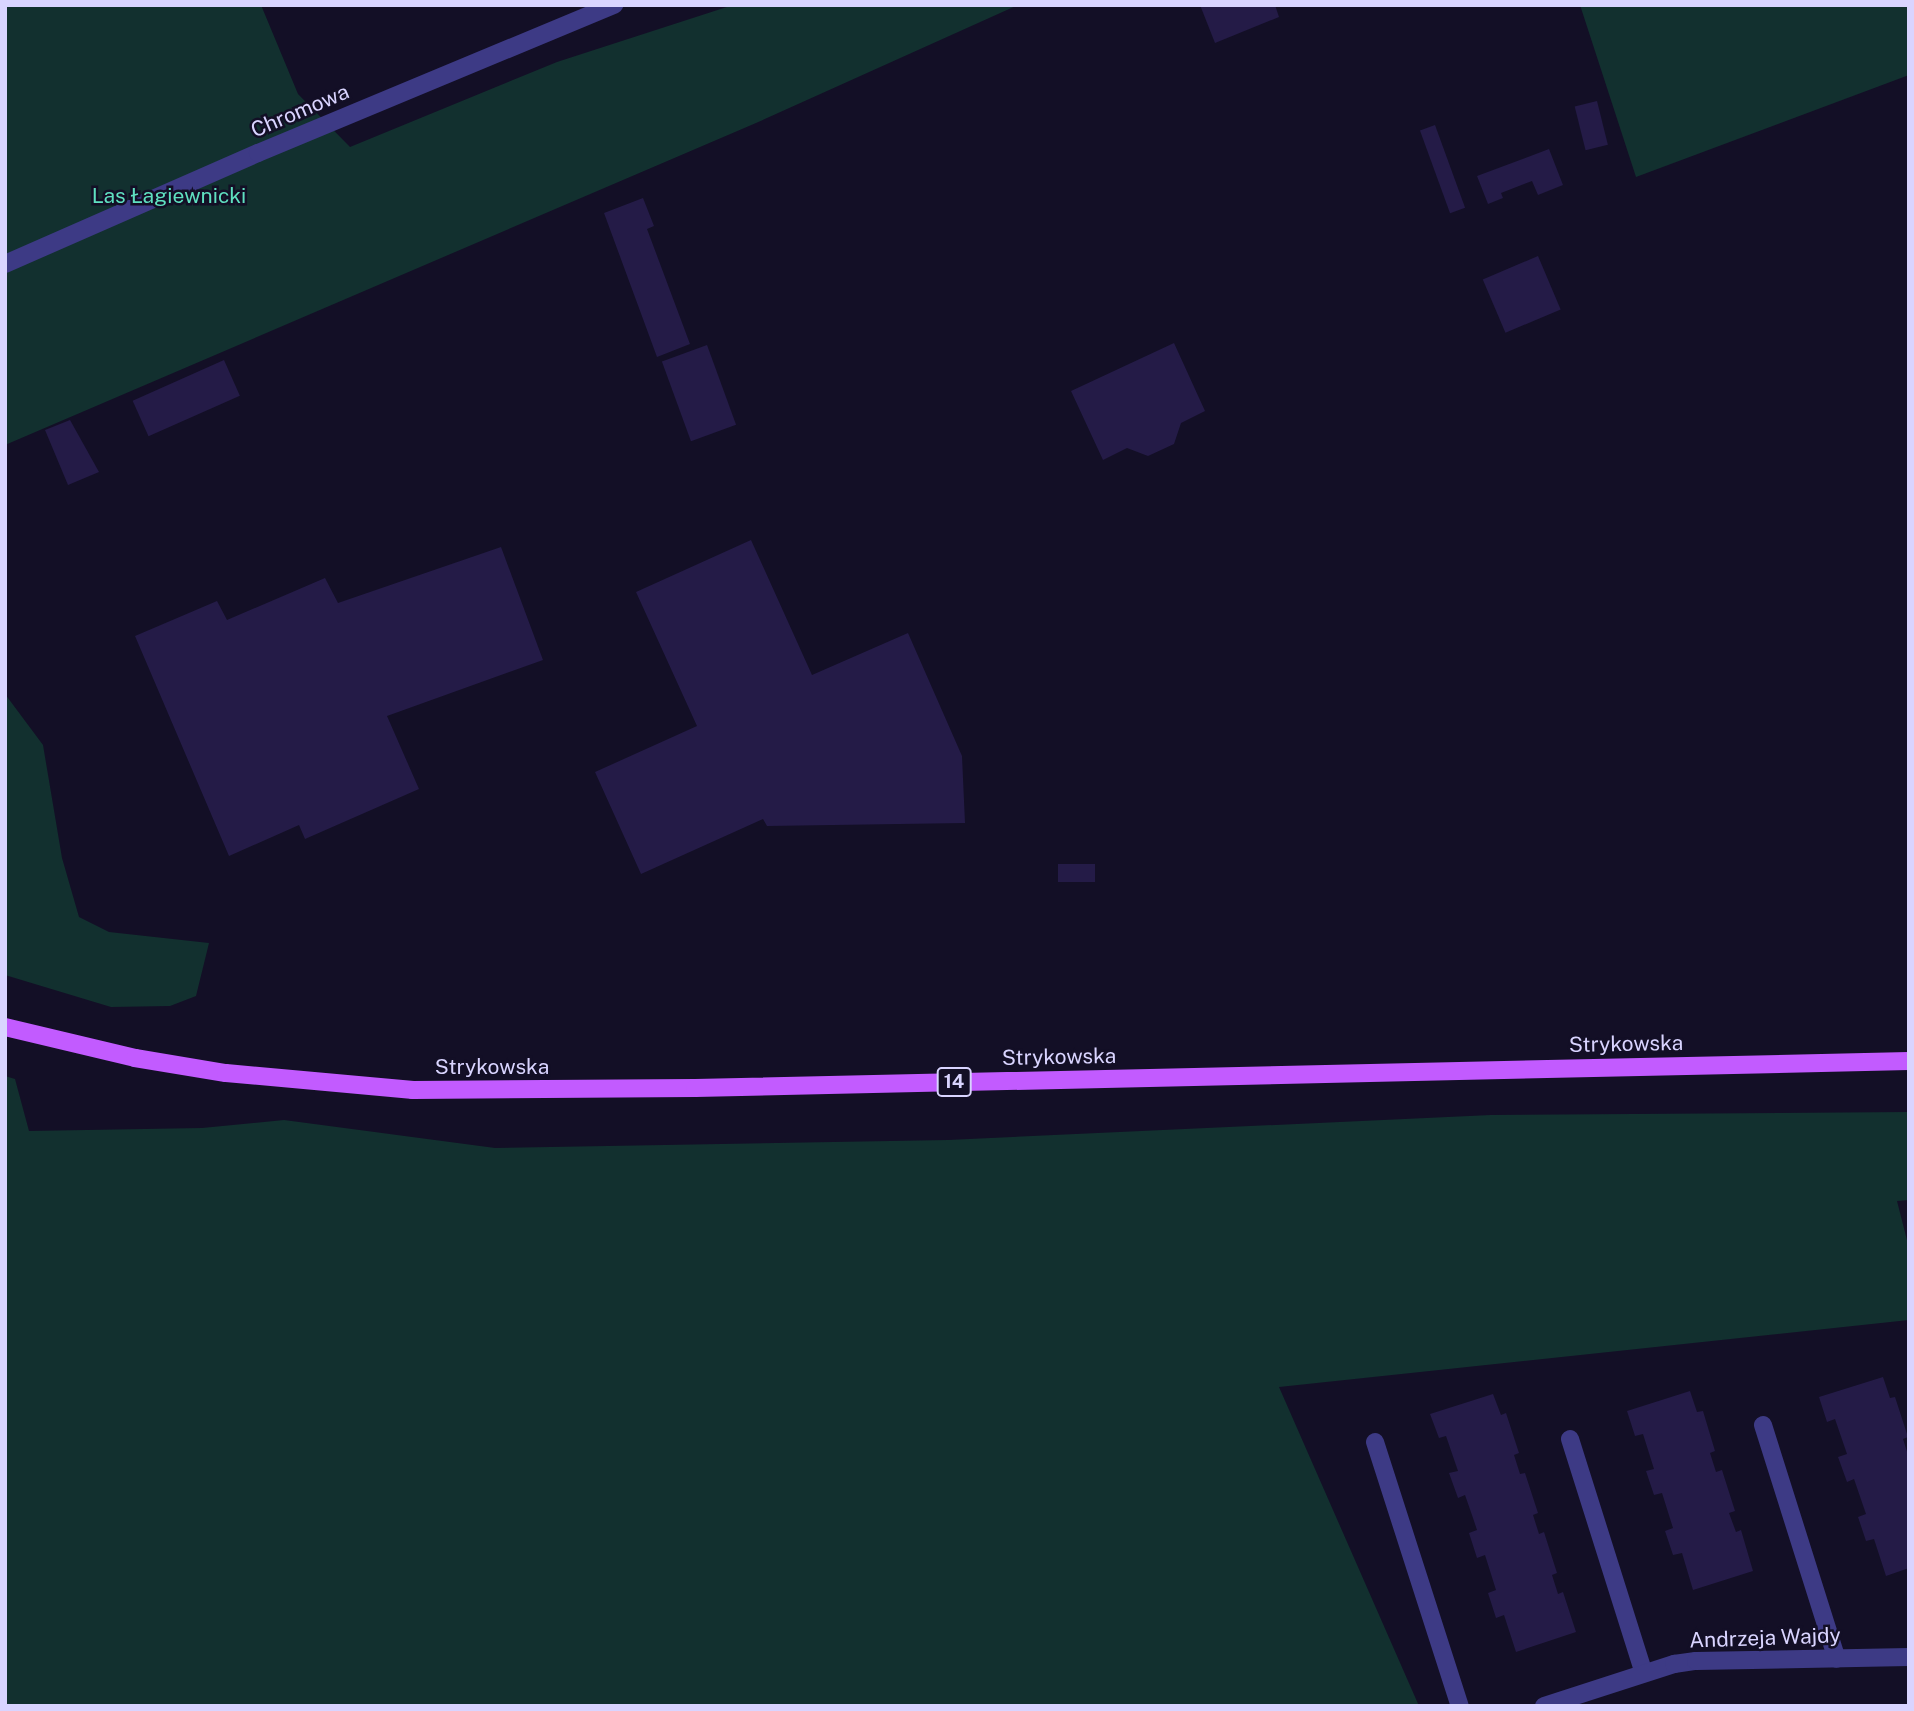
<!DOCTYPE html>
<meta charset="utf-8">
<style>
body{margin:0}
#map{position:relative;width:1914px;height:1711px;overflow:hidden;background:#130f26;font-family:"Public Sans",sans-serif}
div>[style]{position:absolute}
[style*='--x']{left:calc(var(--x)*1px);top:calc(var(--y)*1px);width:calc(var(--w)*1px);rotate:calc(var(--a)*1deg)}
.green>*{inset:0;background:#12302f}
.building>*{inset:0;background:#241b47;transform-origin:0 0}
.service>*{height:18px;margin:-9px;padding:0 9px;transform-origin:9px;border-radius:9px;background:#3d3a85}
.minor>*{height:18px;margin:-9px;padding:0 9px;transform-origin:9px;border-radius:9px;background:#3d3a85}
.primary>*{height:18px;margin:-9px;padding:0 9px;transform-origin:9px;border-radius:9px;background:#c25bff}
span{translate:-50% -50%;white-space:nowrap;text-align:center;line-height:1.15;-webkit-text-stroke:5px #130f26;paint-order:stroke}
.shield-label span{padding:2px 5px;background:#130f26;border:2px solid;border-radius:5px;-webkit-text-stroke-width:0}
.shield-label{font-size:19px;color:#d9d4ff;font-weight:700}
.street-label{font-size:21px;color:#d9d4ff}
.park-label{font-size:21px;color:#5fe0c0}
.frame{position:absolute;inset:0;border:7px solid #d9d4ff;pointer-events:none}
</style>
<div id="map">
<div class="green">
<div style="clip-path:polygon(5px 5px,261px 5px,298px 94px,350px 147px,557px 62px,733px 5px,1018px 5px,756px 123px,5px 445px)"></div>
<div style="clip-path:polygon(1580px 5px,1909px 5px,1909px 75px,1636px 177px)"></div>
<div style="clip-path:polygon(5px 694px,43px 745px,62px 858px,79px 917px,109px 932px,209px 943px,196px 996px,170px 1006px,111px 1007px,5px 975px)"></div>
<div style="clip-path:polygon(5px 1076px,15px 1079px,29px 1131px,202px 1128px,284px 1120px,495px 1148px,948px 1140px,1491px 1115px,1909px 1112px,1909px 1200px,1897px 1201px,1909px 1248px,1909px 1320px,1279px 1387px,1419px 1706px,5px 1706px)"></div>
</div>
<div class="building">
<div style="clip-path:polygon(1200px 5px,1275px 5px,1279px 17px,1215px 43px)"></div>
<div style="left:1597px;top:101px;width:45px;height:23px;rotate:76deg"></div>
<div style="left:1435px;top:125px;width:88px;height:16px;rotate:70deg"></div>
<div style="clip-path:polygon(1549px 149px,1563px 185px,1538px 195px,1532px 181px,1501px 193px,1503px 198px,1488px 204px,1477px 176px)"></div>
<div style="clip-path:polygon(643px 198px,654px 226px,647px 229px,690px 344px,657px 357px,604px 213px)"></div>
<div style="left:1538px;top:256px;width:58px;height:60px;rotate:67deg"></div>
<div style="clip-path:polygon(1174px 343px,1205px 411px,1181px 423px,1174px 444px,1148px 456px,1127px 448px,1103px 460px,1071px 391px)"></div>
<div style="left:707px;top:345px;width:85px;height:48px;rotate:70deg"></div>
<div style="left:224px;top:360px;width:39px;height:100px;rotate:66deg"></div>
<div style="clip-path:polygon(70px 420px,99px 472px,68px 485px,45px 430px)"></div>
<div style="clip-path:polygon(751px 540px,812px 675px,908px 633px,962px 756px,965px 823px,767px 826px,763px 819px,641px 874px,595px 772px,697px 726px,636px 592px)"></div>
<div style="clip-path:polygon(501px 547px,543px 660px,387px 716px,419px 789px,305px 839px,299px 825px,229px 856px,135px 636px,217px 601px,227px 620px,325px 578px,338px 603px)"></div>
<div style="left:1058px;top:864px;width:37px;height:18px"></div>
<div style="clip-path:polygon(1883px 1377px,1890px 1398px,1895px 1397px,1908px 1437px,1903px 1439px,1909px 1458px,1909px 1568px,1886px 1576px,1874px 1539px,1866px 1541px,1858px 1517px,1866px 1514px,1854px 1479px,1847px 1482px,1838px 1457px,1847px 1454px,1835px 1419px,1827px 1422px,1819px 1397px)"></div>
<div style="clip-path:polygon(1690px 1391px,1697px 1412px,1703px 1411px,1715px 1451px,1710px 1453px,1716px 1472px,1722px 1470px,1735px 1511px,1729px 1513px,1736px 1532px,1741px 1530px,1753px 1571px,1693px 1590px,1682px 1553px,1673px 1555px,1665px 1531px,1673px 1528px,1662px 1493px,1654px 1495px,1646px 1471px,1654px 1469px,1643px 1434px,1635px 1436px,1627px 1411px)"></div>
<div style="clip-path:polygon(1493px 1394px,1501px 1415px,1506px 1413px,1519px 1453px,1514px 1455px,1520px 1474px,1525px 1473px,1538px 1513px,1533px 1515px,1539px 1534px,1544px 1532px,1557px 1573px,1552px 1575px,1558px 1594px,1563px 1592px,1576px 1632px,1516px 1652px,1504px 1615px,1496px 1618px,1488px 1593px,1496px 1590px,1485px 1555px,1477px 1558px,1469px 1533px,1477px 1530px,1473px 1518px,1465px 1495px,1458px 1498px,1449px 1473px,1458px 1471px,1446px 1436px,1439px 1438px,1430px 1414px)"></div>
</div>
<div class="service">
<div style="--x:1763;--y:1425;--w:245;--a:72.5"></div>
<div style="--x:1570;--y:1439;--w:245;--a:72.5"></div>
<div style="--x:1375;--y:1442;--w:277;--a:72.2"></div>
</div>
<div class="minor">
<div style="--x:5;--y:264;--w:276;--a:-23.7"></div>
<div style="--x:258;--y:153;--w:386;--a:-22.6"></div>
<div style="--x:1544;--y:1706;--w:137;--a:-17.9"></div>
<div style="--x:1674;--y:1664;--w:22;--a:-8"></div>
<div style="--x:1696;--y:1661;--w:213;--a:-1.1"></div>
</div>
<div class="primary">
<div style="--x:5;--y:1027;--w:134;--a:13.4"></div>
<div style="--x:135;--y:1058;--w:92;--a:9.4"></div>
<div style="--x:226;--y:1073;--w:188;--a:5.2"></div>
<div style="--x:413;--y:1090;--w:282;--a:-0.4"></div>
<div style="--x:695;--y:1088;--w:1214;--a:-1.27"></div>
</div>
<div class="shield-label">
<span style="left:954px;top:1082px">14</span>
</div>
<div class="street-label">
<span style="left:300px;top:111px;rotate:-23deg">Chromowa</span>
<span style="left:1626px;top:1044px;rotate:-1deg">Strykowska</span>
<span style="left:1059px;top:1057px;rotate:-1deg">Strykowska</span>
<span style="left:492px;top:1067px">Strykowska</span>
<span style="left:1765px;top:1638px;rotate:-2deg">Andrzeja Wajdy</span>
</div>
<div class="park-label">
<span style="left:169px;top:196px">Las Łagiewnicki</span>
</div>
<div class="frame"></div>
</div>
